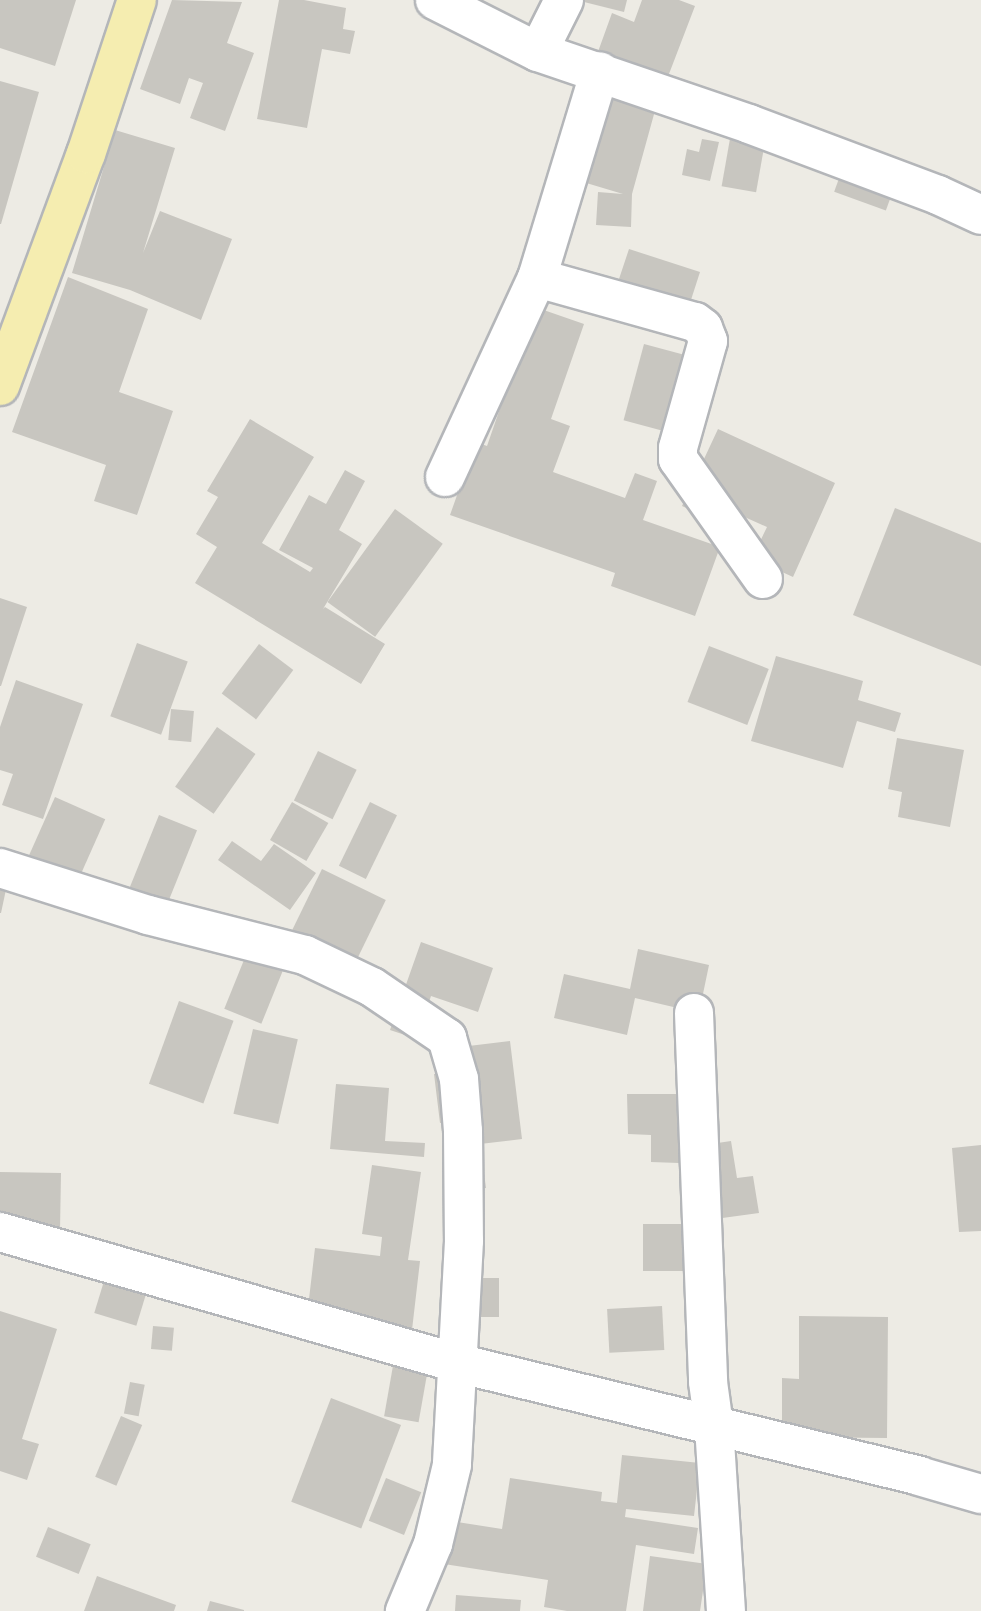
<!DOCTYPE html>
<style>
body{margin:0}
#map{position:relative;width:981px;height:1611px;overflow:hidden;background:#edebe4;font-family:"DM Sans",sans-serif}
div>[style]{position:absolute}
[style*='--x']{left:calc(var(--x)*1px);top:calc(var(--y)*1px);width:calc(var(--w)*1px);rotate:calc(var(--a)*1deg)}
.building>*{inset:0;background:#c8c6c0;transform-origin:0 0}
.roads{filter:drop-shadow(2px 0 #b4b6b9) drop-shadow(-2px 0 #b4b6b9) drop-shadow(0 2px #b4b6b9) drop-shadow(0 -2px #b4b6b9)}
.minor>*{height:38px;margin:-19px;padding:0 19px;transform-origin:19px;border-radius:19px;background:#fff}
.major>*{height:38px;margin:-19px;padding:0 19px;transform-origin:19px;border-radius:19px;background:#f5edb0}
span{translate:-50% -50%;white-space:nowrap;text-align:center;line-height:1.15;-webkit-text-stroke:5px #fff;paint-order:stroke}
</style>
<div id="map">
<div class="building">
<div style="clip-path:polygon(0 0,76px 0,55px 66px,0 48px)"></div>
<div style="clip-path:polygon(172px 0,242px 2px,227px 43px,254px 53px,225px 131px,190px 118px,203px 83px,189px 78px,180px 104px,140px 89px)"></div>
<div style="clip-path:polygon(279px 0,304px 0,346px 8px,343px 29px,355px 31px,350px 54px,322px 49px,307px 128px,257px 119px)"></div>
<div style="clip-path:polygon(576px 0,627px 0,624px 12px)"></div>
<div style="clip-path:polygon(642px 0,679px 0,695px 6px,664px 87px,595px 60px,612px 13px,634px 22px)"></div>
<div style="clip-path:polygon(0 81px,39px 92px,1px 224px,0 224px)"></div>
<div style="clip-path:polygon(607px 93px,656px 107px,632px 194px,631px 227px,596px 225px,598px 192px,623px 194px,583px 182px)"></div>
<div style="clip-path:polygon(115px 130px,175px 148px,143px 253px,160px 211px,232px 239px,201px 320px,130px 290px,72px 273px)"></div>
<div style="left:731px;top:133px;width:35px;height:54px;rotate:10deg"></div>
<div style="clip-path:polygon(702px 139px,719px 142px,710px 181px,682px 175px,687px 149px,699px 152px)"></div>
<div style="left:841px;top:173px;width:55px;height:20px;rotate:20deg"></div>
<div style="clip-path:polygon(629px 249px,700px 272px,679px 337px,617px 285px)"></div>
<div style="clip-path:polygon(68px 277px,148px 309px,119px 392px,173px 411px,137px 515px,94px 501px,106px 465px,12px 432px)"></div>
<div style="clip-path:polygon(535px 307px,584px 324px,551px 419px,570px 426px,553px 472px,625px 498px,635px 473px,657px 481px,643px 520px,720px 547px,695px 616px,611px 586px,615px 573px,450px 515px,476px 442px,487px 446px)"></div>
<div style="left:644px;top:344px;width:52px;height:79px;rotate:15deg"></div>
<div style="clip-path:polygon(250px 419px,314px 457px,262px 543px,310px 572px,313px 568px,279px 550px,309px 495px,326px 504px,345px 470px,365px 481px,339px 530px,362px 544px,323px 609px,325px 607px,385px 644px,361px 684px,195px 583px,217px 547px,196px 534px,218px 497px,207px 491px)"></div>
<div style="clip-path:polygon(718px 429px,835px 483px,793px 577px,752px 558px,767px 527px,729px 510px,722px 524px,682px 506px)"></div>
<div style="clip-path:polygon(895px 508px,981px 543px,981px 666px,853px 615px)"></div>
<div style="left:395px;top:509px;width:59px;height:115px;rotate:36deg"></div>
<div style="clip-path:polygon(0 598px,27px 607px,1px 686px,0 686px)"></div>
<div style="left:137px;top:643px;width:54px;height:78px;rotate:20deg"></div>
<div style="left:259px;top:644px;width:43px;height:62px;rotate:37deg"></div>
<div style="left:709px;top:646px;width:64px;height:60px;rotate:21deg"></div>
<div style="clip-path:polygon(776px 656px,863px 681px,858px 700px,901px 713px,895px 732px,857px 721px,843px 768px,751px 741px)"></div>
<div style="clip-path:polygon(16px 680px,83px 704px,43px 819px,2px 805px,13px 774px,0 770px,0 727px)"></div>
<div style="left:171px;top:709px;width:23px;height:31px;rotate:5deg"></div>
<div style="left:217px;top:727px;width:47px;height:73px;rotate:35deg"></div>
<div style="clip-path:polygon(897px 738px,964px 750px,950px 827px,898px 817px,902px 792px,888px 789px)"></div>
<div style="left:318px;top:751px;width:43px;height:55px;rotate:26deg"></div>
<div style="left:55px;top:797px;width:55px;height:70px;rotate:24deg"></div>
<div style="left:292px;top:802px;width:42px;height:44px;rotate:30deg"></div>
<div style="left:370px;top:802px;width:30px;height:71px;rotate:26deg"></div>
<div style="left:159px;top:815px;width:41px;height:89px;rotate:22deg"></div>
<div style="clip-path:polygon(232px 841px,261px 861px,274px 844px,316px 873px,290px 910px,218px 860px)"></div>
<div style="left:322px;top:869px;width:71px;height:81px;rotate:26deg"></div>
<div style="clip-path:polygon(0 878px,8px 880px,1px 913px,0 913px)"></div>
<div style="clip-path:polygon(421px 942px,493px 968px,478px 1012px,431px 996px,417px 1039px,390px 1030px)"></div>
<div style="clip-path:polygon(638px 949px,709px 965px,699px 1013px,635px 998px,627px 1035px,554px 1018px,564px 974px,630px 989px)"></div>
<div style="left:246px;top:955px;width:40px;height:58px;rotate:22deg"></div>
<div style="left:179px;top:1001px;width:58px;height:88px;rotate:20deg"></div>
<div style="left:253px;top:1029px;width:46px;height:87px;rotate:13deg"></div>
<div style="clip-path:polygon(510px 1041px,522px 1139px,480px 1144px,486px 1188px,457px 1191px,466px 1120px,440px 1123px,434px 1074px,455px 1071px,452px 1048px)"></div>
<div style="clip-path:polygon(336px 1084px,389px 1088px,385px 1141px,425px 1143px,424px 1157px,330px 1149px)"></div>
<div style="clip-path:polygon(627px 1094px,679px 1094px,679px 1163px,651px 1162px,651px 1135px,628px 1134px)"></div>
<div style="clip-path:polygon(731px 1141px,737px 1178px,753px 1176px,759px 1213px,715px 1219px,704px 1145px)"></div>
<div style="clip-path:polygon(981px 1145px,981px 1231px,959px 1232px,952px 1148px)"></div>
<div style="clip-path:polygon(372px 1165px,421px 1172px,408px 1260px,420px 1261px,412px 1330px,307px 1316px,315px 1248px,380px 1256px,382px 1237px,362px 1234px)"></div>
<div style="left:0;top:1172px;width:61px;height:60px;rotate:1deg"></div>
<div style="left:643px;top:1224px;width:52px;height:47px"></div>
<div style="left:108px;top:1268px;width:44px;height:47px;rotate:17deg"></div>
<div style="left:449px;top:1278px;width:50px;height:39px"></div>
<div style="left:662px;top:1306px;width:44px;height:55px;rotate:87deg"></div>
<div style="clip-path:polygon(0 1311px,57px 1329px,22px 1439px,39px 1444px,27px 1480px,0 1471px)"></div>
<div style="clip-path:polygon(799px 1316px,888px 1317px,887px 1438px,782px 1437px,782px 1378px,799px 1379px)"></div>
<div style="left:153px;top:1326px;width:21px;height:23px;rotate:5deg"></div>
<div style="left:394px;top:1360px;width:35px;height:57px;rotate:10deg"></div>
<div style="left:130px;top:1382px;width:15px;height:32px;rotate:11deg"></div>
<div style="left:331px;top:1398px;width:75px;height:111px;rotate:21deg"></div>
<div style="left:121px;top:1416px;width:23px;height:66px;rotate:23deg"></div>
<div style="clip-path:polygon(622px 1455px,700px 1463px,694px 1516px,626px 1509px,625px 1517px,698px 1528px,694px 1554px,636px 1545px,626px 1611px,567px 1611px,544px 1607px,548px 1580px,431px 1562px,438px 1519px,502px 1529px,510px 1478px,602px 1492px,601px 1501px,617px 1503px)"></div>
<div style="left:386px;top:1478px;width:38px;height:46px;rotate:22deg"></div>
<div style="left:48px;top:1527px;width:46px;height:32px;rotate:22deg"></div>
<div style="clip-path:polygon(650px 1556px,707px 1564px,700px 1611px,643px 1611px)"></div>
<div style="clip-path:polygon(97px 1576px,176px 1605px,174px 1611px,84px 1611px)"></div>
<div style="clip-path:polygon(456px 1595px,521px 1600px,520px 1611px,455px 1611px)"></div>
<div style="clip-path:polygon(210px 1601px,244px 1610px,244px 1611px,207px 1611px)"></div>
</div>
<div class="roads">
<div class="minor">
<div style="--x:435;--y:0;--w:115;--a:26.8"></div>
<div style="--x:538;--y:52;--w:223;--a:18.8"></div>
<div style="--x:749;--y:124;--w:202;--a:20.6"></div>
<div style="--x:938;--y:195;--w:47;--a:24.9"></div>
<div style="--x:538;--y:52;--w:58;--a:-63.4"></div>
<div style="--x:537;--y:278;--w:164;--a:15.6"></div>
<div style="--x:695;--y:322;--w:10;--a:37"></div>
<div style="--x:703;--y:328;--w:14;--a:69"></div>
<div style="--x:708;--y:341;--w:111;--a:105.7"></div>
<div style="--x:678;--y:448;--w:11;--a:90"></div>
<div style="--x:678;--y:459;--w:147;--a:54.7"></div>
<div style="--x:445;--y:477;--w:219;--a:-65.2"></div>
<div style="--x:537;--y:278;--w:216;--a:-73.1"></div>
<div style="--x:0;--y:868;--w:155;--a:17.6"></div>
<div style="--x:148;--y:915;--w:162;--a:14.3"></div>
<div style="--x:305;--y:955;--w:74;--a:25.5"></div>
<div style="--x:372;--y:987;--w:91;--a:34.2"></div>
<div style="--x:447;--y:1038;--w:43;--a:73.7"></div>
<div style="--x:459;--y:1079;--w:52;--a:85.6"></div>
<div style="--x:463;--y:1131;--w:110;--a:89.5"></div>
<div style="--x:464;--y:1241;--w:224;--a:93.1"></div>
<div style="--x:452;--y:1465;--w:81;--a:103.5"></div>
<div style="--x:433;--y:1544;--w:73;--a:112.7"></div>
<div style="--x:694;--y:1013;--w:369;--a:87.8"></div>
<div style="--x:708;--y:1382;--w:44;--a:82.2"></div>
<div style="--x:714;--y:1426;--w:185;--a:86.3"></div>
<div style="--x:0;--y:1232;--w:475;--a:16"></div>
<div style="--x:457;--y:1363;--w:476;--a:13.7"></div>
<div style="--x:919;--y:1476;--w:65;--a:16.2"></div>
</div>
<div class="major">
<div style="--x:0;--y:386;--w:247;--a:-69.7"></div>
<div style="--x:86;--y:154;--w:162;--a:-71.7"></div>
</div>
</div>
</div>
